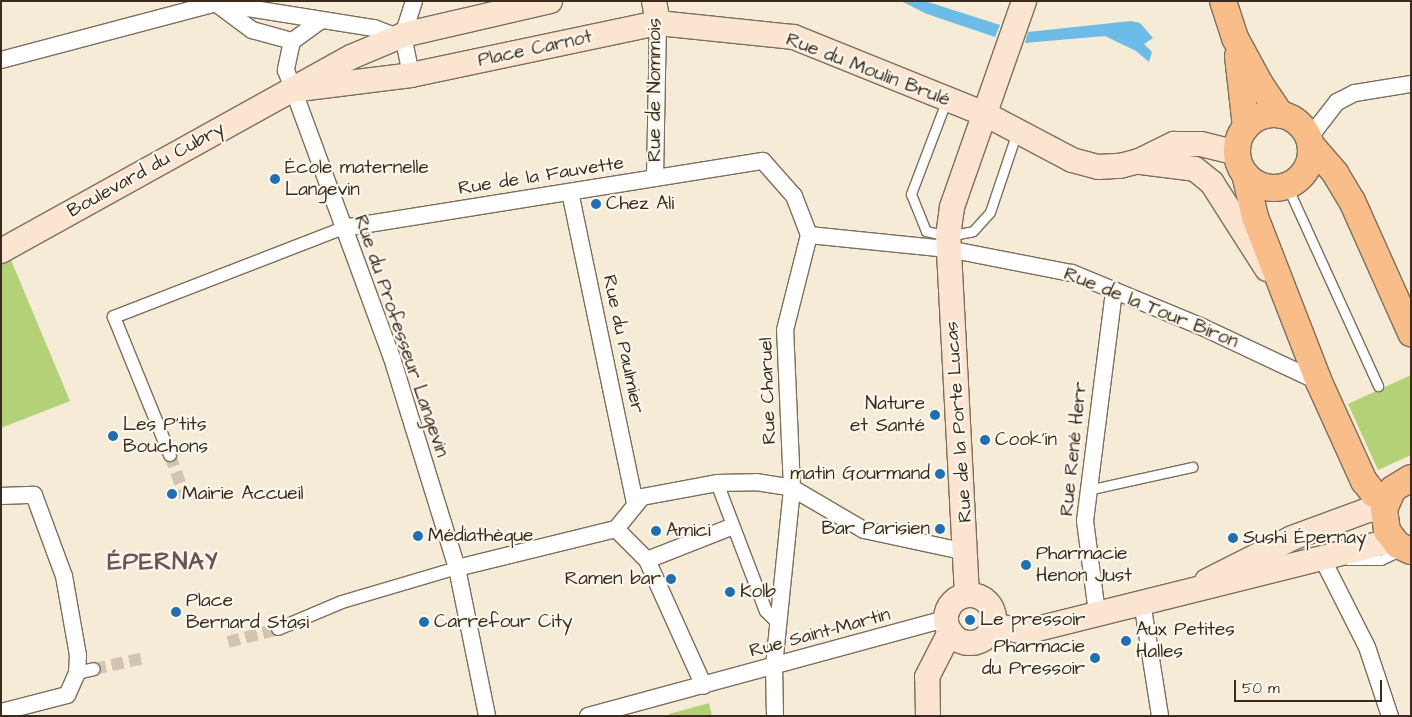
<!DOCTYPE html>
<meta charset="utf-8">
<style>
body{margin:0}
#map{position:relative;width:1412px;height:717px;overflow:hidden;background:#f6ebd6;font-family:"Architects Daughter",sans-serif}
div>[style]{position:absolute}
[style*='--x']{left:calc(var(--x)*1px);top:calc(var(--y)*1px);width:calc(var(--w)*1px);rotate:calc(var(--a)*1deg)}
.green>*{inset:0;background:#b4d177}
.water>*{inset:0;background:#6dbbe7}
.pedestrian-tunnel>*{height:12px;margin-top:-6px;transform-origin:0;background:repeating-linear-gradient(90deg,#d1c4b1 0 12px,transparent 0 18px)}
.roads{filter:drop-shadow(1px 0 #7c6e5e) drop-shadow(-1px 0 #7c6e5e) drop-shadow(0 1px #7c6e5e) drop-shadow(0 -1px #7c6e5e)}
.service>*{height:9px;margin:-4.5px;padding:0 4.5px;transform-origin:4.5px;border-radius:4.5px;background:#fff}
.pedestrian>*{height:12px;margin:-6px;padding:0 6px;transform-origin:6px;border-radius:6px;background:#fff}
.minor>*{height:16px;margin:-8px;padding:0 8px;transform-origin:8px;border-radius:8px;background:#fff}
.secondary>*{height:24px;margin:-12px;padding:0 12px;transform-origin:12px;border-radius:12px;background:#fce5d0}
.secondary>.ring{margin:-12px;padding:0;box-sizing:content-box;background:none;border:24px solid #fce5d0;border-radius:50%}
.primary>*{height:26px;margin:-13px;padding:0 13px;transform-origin:13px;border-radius:13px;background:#f8bd89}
.primary>.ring{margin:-13px;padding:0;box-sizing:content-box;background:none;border:26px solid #f8bd89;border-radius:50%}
.dots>*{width:14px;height:14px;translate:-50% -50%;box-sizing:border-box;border:2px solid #fbf7ec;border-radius:50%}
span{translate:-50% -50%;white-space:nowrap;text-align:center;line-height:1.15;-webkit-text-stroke:4.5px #fbf7ec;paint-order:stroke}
.street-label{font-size:19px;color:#3b2a1e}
.poi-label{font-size:19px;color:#3b2a1e}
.left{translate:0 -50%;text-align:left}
.right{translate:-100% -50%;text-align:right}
.district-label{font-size:24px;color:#6e5258;font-weight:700;letter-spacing:1px}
.frame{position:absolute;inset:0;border:2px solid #3b2a1e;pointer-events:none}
.scale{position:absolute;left:1234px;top:680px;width:148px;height:22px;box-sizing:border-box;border:2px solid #3b2a1e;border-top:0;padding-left:6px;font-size:15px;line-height:18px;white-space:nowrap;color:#3b2a1e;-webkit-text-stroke:4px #fbf7ec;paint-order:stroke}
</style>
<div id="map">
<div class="green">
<div style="clip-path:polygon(11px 260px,70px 401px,1px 428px,1px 266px)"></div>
<div style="clip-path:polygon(1411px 375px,1411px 455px,1378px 470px,1348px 404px)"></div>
<div style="clip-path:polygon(709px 703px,712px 716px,668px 716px,669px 714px)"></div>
</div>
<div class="water">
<div style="clip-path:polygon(901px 1px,925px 1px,1000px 25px,995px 37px,927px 14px)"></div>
<div style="clip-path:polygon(1131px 21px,1140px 23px,1153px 38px,1144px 44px,1152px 52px,1149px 62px,1136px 51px,1105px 36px,1025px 43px,1028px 32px)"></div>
</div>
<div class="pedestrian-tunnel">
<div style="--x:170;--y:455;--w:45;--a:70.3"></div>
<div style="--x:228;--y:642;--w:52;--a:-14.6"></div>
<div style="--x:94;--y:669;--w:51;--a:-12.4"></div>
</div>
<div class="roads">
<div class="service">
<div style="--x:947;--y:99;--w:102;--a:110.8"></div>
<div style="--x:911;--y:194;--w:40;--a:68"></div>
<div style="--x:926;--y:231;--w:23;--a:13"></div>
<div style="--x:948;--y:236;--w:25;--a:-11"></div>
<div style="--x:973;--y:231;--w:25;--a:-48"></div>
<div style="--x:990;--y:212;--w:84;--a:-71.4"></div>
<div style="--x:1287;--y:186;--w:220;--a:65.5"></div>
<div style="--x:1088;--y:490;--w:107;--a:-12.5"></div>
<div style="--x:1348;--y:560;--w:33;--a:0"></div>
<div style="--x:1381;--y:560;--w:23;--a:-25"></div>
</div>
<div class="pedestrian">
<div style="--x:170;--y:455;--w:149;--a:-112.1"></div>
<div style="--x:114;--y:317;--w:246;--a:-21.2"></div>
<div style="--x:717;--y:483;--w:137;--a:69.1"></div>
<div style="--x:766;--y:611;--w:18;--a:45"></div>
<div style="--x:278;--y:629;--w:69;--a:-22.9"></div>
<div style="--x:342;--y:602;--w:120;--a:-16.5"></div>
<div style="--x:77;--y:673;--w:17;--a:-13"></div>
</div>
<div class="minor">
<div style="--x:217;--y:4;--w:44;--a:36.6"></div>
<div style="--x:252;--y:30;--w:41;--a:15.4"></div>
<div style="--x:320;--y:21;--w:34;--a:144"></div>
<div style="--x:292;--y:41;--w:30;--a:102"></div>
<div style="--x:286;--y:70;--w:307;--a:69.8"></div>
<div style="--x:392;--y:358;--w:220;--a:72.8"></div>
<div style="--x:457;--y:568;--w:151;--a:78.5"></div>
<div style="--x:1;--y:60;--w:222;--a:-14.8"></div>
<div style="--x:216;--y:3;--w:160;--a:9"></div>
<div style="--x:374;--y:28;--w:25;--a:21"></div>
<div style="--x:411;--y:75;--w:41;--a:-101.3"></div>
<div style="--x:403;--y:35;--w:36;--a:-72"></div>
<div style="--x:1309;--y:138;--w:46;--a:-52.1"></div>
<div style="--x:1337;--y:102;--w:20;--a:-27"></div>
<div style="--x:1355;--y:93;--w:57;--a:-9.1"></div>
<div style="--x:655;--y:178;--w:155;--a:-88.9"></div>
<div style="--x:570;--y:192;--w:319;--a:78.2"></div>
<div style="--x:343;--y:228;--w:425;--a:-9.1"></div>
<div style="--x:763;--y:161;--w:47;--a:48.5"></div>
<div style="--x:794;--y:196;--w:42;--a:69"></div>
<div style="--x:809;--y:235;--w:140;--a:5.8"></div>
<div style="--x:948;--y:249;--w:126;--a:11"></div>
<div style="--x:1072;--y:273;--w:139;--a:22.5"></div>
<div style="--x:1200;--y:326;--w:132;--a:25.2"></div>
<div style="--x:1;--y:496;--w:33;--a:-2"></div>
<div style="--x:34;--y:495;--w:86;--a:69.7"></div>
<div style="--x:64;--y:576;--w:80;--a:80"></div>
<div style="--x:78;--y:655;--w:18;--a:93"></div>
<div style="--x:77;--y:673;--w:24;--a:114"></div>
<div style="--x:67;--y:695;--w:68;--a:165.6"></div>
<div style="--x:616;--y:529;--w:41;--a:-50.9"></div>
<div style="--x:642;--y:497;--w:76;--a:-10.6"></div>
<div style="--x:717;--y:483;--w:39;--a:-1"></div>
<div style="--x:756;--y:482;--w:36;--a:9"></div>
<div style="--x:792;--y:488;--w:83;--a:30.3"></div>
<div style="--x:864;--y:530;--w:105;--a:12.1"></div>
<div style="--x:616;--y:529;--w:44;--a:45"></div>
<div style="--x:647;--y:560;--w:138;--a:65.7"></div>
<div style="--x:1322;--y:558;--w:100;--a:63.2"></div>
<div style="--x:1367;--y:647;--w:73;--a:71.6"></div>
<div style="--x:647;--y:560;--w:90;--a:-21.4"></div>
<div style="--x:457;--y:568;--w:164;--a:-13.8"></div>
<div style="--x:1142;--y:602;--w:115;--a:81"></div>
<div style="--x:1097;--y:613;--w:93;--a:-97.4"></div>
<div style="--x:1085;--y:521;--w:233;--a:-82.8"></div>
<div style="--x:588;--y:716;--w:371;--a:-15.2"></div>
<div style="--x:775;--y:716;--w:50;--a:-91.1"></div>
<div style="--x:774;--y:666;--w:179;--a:-84.2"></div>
<div style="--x:792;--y:488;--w:158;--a:-92.5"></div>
<div style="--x:785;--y:330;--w:98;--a:-75.8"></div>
</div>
<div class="secondary">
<div style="--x:654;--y:1;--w:22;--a:80"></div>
<div style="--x:291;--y:90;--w:121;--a:-7.1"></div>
<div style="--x:411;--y:75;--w:252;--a:-11.9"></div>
<div style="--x:658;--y:23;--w:137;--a:5.9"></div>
<div style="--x:794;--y:37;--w:208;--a:22"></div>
<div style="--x:987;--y:115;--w:96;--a:27.9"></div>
<div style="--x:1072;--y:160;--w:27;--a:15"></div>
<div style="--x:1098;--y:167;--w:22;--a:-3"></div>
<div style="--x:1120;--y:166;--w:20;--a:-15"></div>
<div style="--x:1139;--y:161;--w:39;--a:-26"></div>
<div style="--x:1174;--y:144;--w:27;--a:0"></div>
<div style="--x:1201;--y:144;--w:37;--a:14"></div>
<div style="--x:1141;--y:162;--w:54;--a:7.4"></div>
<div style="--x:1195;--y:169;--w:22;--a:39"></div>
<div style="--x:1212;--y:183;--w:102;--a:57.4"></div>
<div style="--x:1;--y:251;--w:400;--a:-29"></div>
<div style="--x:351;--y:57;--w:56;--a:-22.9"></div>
<div style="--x:403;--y:35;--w:151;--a:-13"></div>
<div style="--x:1207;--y:581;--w:95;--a:-26.8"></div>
<div style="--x:1292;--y:538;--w:81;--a:-20.2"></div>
<div style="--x:1368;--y:510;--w:16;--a:-4"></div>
<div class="ring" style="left:946px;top:595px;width:24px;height:24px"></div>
<div style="--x:967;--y:595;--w:360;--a:-93"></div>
<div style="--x:948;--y:236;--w:29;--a:-82"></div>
<div style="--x:952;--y:207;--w:218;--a:-70.7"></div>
<div style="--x:994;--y:625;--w:32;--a:13"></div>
<div style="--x:1025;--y:632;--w:379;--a:-14"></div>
<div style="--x:928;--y:716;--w:39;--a:-91"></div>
<div style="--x:927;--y:677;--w:51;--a:-62.9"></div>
</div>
<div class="primary">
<div style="--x:1223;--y:1;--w:39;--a:72"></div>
<div style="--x:1235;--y:38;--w:52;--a:61.5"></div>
<div style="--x:1260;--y:84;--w:37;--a:56"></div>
<div style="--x:1238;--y:56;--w:71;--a:83.6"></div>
<div class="ring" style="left:1237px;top:114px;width:48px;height:48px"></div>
<div style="--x:1311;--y:145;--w:37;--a:49"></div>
<div style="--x:1335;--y:173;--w:33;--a:59"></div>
<div style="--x:1352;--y:201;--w:145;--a:65.9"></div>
<div style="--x:1245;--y:174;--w:44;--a:76.9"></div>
<div style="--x:1255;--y:217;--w:177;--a:68.8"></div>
<div style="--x:1319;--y:382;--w:109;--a:65.6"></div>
<div style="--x:1364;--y:481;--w:16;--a:52"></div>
<div style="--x:1374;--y:494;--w:14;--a:21"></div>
<div style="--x:1411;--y:478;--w:21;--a:149"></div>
<div style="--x:1393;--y:489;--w:22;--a:114"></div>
<div style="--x:1384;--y:509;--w:22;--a:82"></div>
<div style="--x:1387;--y:531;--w:18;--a:52"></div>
<div style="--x:1398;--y:545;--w:14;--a:25"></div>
</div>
</div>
<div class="dots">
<div style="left:275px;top:179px;background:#1f6fb2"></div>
<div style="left:596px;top:204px;background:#1f6fb2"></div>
<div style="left:935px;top:415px;background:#1f6fb2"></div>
<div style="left:113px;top:436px;background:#1f6fb2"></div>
<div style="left:985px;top:440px;background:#1f6fb2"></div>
<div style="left:940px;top:474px;background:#1f6fb2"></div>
<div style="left:172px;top:494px;background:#1f6fb2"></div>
<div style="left:940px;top:529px;background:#1f6fb2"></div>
<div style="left:656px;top:531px;background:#1f6fb2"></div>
<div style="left:418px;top:536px;background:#1f6fb2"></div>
<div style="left:1233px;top:538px;background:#1f6fb2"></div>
<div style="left:1026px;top:565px;background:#1f6fb2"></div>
<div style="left:671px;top:579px;background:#1f6fb2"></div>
<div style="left:730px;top:592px;background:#1f6fb2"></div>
<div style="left:176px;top:612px;background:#1f6fb2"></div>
<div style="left:970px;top:620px;background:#1f6fb2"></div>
<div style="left:424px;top:622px;background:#1f6fb2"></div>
<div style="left:1126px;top:641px;background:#1f6fb2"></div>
<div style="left:1095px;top:658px;background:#1f6fb2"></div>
</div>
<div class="street-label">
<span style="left:535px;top:49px;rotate:-12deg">Place Carnot</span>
<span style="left:868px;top:70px;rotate:21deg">Rue du Moulin Brulé</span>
<span style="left:655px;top:90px;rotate:-90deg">Rue de Nommois</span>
<span style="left:146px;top:170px;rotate:-29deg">Boulevard du Cubry</span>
<span style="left:541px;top:176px;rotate:-9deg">Rue de la Fauvette</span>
<span style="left:1151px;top:308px;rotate:22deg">Rue de la Tour Biron</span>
<span style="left:401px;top:336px;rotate:71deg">Rue du Professeur Langevin</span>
<span style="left:623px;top:344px;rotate:78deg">Rue du Paulmier</span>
<span style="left:768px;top:391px;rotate:-92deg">Rue Charuel</span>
<span style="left:959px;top:422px;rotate:-94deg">Rue de la Porte Lucas</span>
<span style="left:1074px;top:449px;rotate:-84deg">Rue René Herr</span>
<span style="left:820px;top:633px;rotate:-15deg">Rue Saint-Martin</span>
</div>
<div class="poi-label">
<span class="left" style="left:285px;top:179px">École maternelle<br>Langevin</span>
<span class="left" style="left:606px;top:204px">Chez Ali</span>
<span class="right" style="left:925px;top:415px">Nature<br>et Santé</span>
<span class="left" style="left:123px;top:436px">Les P'tits<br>Bouchons</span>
<span class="left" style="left:995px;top:440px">Cook'in</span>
<span class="right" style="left:930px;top:474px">matin Gourmand</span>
<span class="left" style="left:182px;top:494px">Mairie Accueil</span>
<span class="right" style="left:930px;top:529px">Bar Parisien</span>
<span class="left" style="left:666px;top:531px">Amici</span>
<span class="left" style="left:428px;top:536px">Médiathèque</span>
<span class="left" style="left:1243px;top:538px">Sushi Épernay</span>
<span class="left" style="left:1036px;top:565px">Pharmacie<br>Henon Just</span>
<span class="right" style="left:661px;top:579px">Ramen bar</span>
<span class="left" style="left:740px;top:592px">Kolb</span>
<span class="left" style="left:186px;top:612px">Place<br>Bernard Stasi</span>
<span class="left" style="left:980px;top:620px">Le pressoir</span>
<span class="left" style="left:434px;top:622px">Carrefour City</span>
<span class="left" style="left:1136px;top:641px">Aux Petites<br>Halles</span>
<span class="right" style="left:1085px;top:658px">Pharmacie<br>du Pressoir</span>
</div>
<div class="district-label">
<span style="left:163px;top:563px">ÉPERNAY</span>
</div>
<div class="frame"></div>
<div class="scale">50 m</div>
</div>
